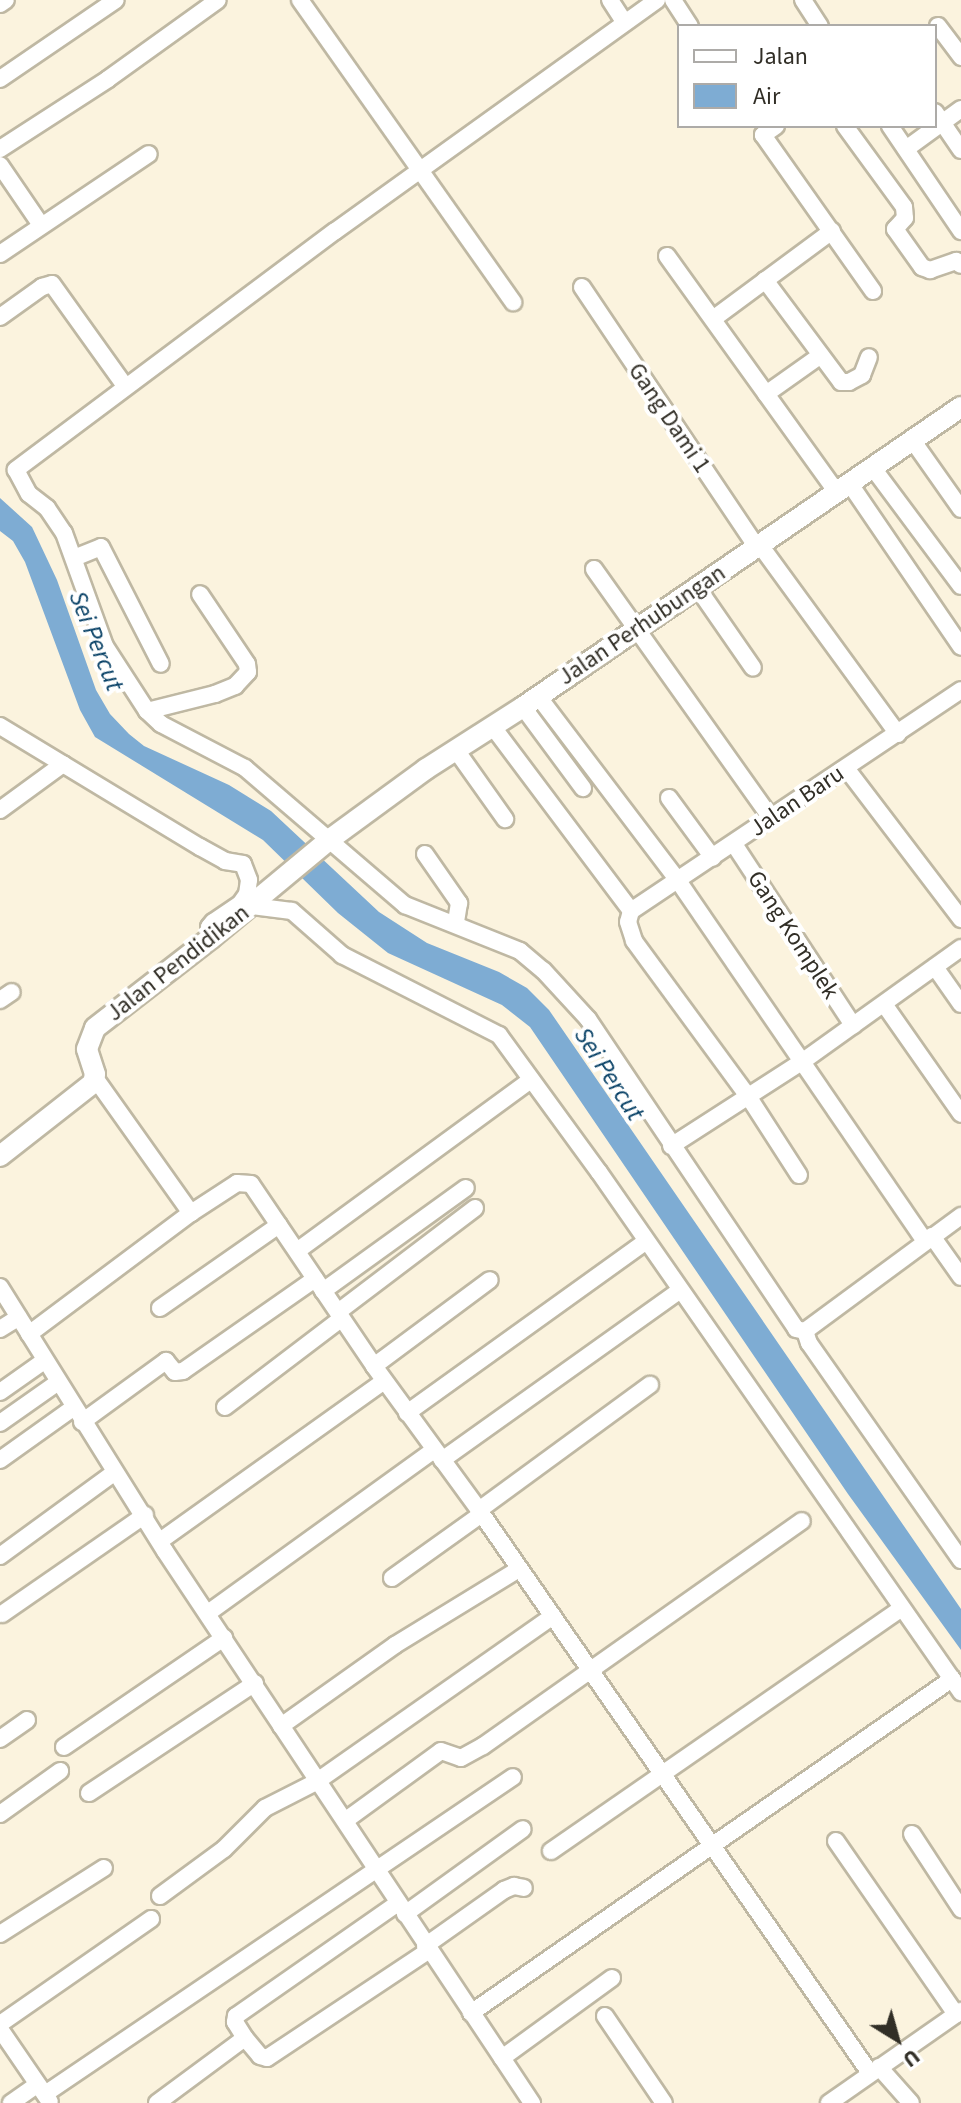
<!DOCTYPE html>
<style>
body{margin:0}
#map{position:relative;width:961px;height:2103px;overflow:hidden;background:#fbf3de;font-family:"Source Sans 3",sans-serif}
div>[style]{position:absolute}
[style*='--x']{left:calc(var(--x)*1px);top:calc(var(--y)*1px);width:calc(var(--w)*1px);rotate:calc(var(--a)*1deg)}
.water>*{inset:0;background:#7eacd3}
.roads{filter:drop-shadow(2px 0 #bfb8a3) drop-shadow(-2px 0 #bfb8a3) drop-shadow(0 2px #bfb8a3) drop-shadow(0 -2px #bfb8a3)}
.minor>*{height:16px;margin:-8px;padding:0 8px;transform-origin:8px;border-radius:8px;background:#fff}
.major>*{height:20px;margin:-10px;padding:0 10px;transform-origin:10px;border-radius:10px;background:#fff}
span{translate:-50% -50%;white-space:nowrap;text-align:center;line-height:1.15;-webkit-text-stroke:8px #fff;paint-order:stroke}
.street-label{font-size:24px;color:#312e26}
.water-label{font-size:26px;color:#084166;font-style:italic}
.legend{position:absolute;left:677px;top:24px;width:260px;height:104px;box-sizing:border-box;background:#fff;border:2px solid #adaba8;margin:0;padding:10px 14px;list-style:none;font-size:24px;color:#312e26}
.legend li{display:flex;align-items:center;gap:16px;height:40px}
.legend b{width:40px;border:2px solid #adaba8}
.north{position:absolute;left:857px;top:1999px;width:80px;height:80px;-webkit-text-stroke:6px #fff;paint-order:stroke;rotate:143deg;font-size:22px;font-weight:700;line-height:32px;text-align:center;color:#312e26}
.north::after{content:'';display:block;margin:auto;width:28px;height:36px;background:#312e26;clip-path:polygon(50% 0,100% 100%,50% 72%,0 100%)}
</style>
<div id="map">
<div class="water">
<div style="clip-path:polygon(0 498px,32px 527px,57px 580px,96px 690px,110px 714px,129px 734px,144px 746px,229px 785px,271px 811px,379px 912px,427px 943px,499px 972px,527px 988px,549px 1010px,961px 1609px,961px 1650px,848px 1494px,530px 1027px,502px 1005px,388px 953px,338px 913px,263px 840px,95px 737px,80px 710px,25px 562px,13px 541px,0 531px)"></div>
</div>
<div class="roads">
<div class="minor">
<div style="--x:300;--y:0;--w:370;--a:54.8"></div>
<div style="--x:610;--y:0;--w:27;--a:57"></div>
<div style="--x:657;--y:0;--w:396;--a:144.3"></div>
<div style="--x:335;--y:231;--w:399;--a:143.2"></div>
<div style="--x:16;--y:470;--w:27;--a:62"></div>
<div style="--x:29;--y:494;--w:23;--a:38"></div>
<div style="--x:47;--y:508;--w:30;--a:56"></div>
<div style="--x:64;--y:533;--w:120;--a:70.1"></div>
<div style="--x:105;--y:646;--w:77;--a:57.1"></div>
<div style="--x:147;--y:711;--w:19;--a:43"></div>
<div style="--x:161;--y:724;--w:95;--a:27.6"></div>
<div style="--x:245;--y:768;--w:211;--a:40.6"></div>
<div style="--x:405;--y:905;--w:124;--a:21.8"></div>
<div style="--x:520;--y:951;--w:30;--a:40"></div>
<div style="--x:543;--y:970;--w:67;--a:47.4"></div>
<div style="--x:588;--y:1019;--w:373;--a:56.1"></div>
<div style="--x:796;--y:1329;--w:9;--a:13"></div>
<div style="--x:805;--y:1331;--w:194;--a:-36.4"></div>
<div style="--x:673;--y:0;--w:31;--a:57"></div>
<div style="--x:803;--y:0;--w:31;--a:57"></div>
<div style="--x:0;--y:4;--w:7;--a:-34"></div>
<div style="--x:938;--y:26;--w:39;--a:53"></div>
<div style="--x:0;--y:79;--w:140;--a:-34.3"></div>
<div style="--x:935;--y:112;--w:46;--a:55.6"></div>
<div style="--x:776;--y:126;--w:16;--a:145"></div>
<div style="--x:763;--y:135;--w:191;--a:54.8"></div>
<div style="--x:845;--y:126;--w:100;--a:53.9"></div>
<div style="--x:904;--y:207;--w:11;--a:85"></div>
<div style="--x:905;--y:218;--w:15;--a:132"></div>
<div style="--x:895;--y:229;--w:47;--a:54.6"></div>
<div style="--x:922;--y:267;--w:9;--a:21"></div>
<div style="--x:930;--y:270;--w:28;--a:-19"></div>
<div style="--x:956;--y:261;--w:6;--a:39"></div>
<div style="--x:890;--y:126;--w:127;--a:55.9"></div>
<div style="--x:0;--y:149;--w:129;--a:-32.9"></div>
<div style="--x:108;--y:79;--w:135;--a:-35.7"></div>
<div style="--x:906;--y:149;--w:68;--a:-36"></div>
<div style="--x:0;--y:165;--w:73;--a:55.7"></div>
<div style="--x:0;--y:254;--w:179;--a:-33.9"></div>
<div style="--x:667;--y:256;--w:292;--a:54.3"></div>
<div style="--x:765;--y:280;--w:127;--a:53.3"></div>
<div style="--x:841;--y:382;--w:8;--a:0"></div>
<div style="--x:849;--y:382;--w:15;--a:-28"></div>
<div style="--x:862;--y:375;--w:19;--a:-69"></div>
<div style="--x:582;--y:287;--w:313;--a:56.1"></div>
<div style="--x:0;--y:317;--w:52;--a:-35.5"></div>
<div style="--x:42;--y:287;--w:10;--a:-17"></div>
<div style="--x:52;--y:284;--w:125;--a:54.4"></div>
<div style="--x:713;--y:319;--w:148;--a:-36.5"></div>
<div style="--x:766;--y:394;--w:67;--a:-35.3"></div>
<div style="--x:913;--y:441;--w:83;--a:54.8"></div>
<div style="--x:873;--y:468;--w:147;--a:53.3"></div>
<div style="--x:850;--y:484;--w:197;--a:55.7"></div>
<div style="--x:760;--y:545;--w:234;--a:53.9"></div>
<div style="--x:74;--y:558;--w:29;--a:-22"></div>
<div style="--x:101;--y:547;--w:131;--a:62.9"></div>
<div style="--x:594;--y:569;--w:305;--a:54.6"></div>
<div style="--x:697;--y:587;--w:98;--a:55.3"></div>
<div style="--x:538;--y:696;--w:233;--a:52.8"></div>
<div style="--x:679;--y:882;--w:435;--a:55.6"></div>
<div style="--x:523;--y:707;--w:101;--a:53.5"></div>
<div style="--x:147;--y:711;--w:70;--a:-14"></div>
<div style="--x:215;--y:694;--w:22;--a:-22"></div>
<div style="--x:235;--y:686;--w:19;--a:-47"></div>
<div style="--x:248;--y:672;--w:8;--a:-97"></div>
<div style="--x:247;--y:664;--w:84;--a:-123.9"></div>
<div style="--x:0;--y:726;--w:234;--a:31.2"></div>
<div style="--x:200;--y:847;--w:29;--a:29"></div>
<div style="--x:225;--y:861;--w:18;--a:9"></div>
<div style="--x:243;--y:864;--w:17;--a:69"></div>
<div style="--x:249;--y:880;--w:14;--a:98"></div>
<div style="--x:247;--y:894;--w:12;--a:125"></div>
<div style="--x:240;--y:904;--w:32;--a:146"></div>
<div style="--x:213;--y:922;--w:6;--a:129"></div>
<div style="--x:209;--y:927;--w:11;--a:80"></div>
<div style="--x:493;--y:727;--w:230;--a:53.1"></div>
<div style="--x:456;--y:750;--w:85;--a:54.6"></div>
<div style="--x:846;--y:768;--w:190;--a:52.7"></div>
<div style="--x:669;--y:798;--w:74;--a:53.7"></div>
<div style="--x:0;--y:810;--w:78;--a:-36.1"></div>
<div style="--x:734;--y:844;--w:217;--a:56.7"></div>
<div style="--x:425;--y:854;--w:60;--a:55.2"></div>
<div style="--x:459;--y:903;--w:20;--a:99"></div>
<div style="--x:252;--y:906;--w:40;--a:7.1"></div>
<div style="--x:292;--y:911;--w:67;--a:41.3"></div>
<div style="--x:342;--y:955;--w:176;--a:27"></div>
<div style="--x:499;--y:1035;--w:170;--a:53.9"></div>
<div style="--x:599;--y:1172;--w:634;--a:55.16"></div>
<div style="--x:631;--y:911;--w:397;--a:-33.8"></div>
<div style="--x:631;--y:911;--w:11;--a:105"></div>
<div style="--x:628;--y:922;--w:20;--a:72"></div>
<div style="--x:634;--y:941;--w:192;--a:53.7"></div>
<div style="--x:748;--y:1096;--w:94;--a:57.2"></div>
<div style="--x:935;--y:967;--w:45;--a:54.9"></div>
<div style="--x:0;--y:1000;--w:14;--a:-34"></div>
<div style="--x:884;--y:1004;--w:134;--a:55"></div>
<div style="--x:95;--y:1078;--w:166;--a:54.6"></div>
<div style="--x:671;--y:1146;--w:157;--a:-32.8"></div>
<div style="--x:803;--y:1061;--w:194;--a:-35.6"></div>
<div style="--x:932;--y:1236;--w:50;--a:54.7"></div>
<div style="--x:297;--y:1251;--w:290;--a:-36.2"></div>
<div style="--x:0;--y:1287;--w:311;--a:58"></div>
<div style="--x:165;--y:1551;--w:663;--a:56.38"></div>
<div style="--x:323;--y:1291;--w:176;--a:-35.8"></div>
<div style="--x:160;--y:1308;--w:145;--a:-34.9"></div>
<div style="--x:338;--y:1312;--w:172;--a:-37.2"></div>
<div style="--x:0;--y:1329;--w:22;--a:-32"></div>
<div style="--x:805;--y:1331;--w:13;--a:72"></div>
<div style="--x:809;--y:1343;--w:265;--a:55"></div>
<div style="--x:29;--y:1334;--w:202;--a:-36.8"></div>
<div style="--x:191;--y:1213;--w:55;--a:-33.1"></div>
<div style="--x:237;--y:1183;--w:14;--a:4"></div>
<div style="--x:251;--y:1184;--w:220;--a:55.9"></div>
<div style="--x:374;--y:1366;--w:178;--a:53.9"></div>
<div style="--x:479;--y:1510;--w:685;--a:55.22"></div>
<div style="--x:374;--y:1366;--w:144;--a:-36.6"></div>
<div style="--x:0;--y:1392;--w:54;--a:-35.2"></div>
<div style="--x:225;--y:1407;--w:146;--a:-37.2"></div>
<div style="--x:407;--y:1413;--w:294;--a:-35.7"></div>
<div style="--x:82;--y:1422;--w:104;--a:-36"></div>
<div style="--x:166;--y:1361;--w:14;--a:51"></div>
<div style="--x:175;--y:1372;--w:8;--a:-7"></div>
<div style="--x:183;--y:1371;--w:161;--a:-34.9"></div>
<div style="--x:0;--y:1423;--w:70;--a:-35.1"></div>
<div style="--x:0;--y:1460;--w:90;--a:-35.5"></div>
<div style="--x:442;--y:1460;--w:292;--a:-35.5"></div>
<div style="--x:479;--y:1510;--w:212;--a:-36.2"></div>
<div style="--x:160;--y:1541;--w:275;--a:-35.5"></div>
<div style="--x:0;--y:1556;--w:142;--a:-36.1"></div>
<div style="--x:392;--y:1578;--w:108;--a:-35.6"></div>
<div style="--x:208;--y:1613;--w:279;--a:-35.8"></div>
<div style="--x:2;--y:1614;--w:174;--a:-34.7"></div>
<div style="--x:281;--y:1726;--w:140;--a:-35.4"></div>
<div style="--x:395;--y:1645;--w:145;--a:-31.5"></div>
<div style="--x:0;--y:1739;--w:33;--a:-35"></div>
<div style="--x:64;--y:1747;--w:194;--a:-34.3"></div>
<div style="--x:89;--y:1793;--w:199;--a:-33.5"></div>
<div style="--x:0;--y:1814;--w:74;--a:-35.6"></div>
<div style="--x:346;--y:1820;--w:117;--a:-36"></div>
<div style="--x:441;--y:1751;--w:21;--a:19"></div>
<div style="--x:461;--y:1758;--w:25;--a:-29"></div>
<div style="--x:483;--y:1746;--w:390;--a:-35.2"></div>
<div style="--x:912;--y:1834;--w:90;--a:56.8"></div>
<div style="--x:836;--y:1841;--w:211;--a:55.3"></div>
<div style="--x:551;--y:1851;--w:425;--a:-34.7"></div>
<div style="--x:160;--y:1896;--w:79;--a:-36.3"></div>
<div style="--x:224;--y:1849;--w:58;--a:-45"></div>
<div style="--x:265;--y:1808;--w:57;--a:-27"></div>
<div style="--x:316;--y:1782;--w:289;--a:-35"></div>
<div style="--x:405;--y:1914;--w:145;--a:-35.8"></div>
<div style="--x:0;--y:1934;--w:123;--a:-32.4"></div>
<div style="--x:425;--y:1946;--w:97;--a:-35.3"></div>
<div style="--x:504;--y:1890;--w:11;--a:-22"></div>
<div style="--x:514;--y:1886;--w:10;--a:11"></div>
<div style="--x:471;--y:2013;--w:586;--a:-34.78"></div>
<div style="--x:605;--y:2016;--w:105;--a:55.9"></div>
<div style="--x:0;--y:2024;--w:184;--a:-34.8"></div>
<div style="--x:0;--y:2029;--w:88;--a:55.6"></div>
<div style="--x:245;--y:2038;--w:19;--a:-122"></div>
<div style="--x:235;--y:2022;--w:6;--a:-81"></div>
<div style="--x:236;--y:2016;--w:198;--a:-34.9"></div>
<div style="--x:502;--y:2058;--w:136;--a:-36"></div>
<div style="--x:879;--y:2067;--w:48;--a:48.4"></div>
<div style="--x:45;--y:2094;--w:565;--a:-34.11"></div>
<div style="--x:11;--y:2103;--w:32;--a:-35"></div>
<div style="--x:157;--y:2103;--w:109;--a:-36.5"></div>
<div style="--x:245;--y:2038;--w:23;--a:50"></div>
<div style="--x:260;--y:2056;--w:7;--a:16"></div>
<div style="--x:267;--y:2058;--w:193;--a:-33.6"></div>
<div style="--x:829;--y:2103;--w:161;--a:-34.9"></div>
</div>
<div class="major">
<div style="--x:0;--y:1156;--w:118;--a:-38.1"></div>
<div style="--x:93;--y:1083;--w:9;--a:-77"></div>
<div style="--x:95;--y:1074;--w:26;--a:-108"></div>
<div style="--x:87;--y:1049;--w:22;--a:-69"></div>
<div style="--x:95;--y:1028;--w:147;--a:-37.8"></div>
<div style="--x:211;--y:938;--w:153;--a:-39.7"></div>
<div style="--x:329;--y:840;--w:120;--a:-36.2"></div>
<div style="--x:426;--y:769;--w:115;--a:-32.6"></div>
<div style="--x:523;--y:707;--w:531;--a:-34.41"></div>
</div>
</div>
<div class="street-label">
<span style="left:669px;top:418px;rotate:56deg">Gang Dami 1</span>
<span style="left:642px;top:625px;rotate:-34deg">Jalan Perhubungan</span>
<span style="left:797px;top:801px;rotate:-34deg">Jalan Baru</span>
<span style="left:793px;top:935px;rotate:57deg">Gang Komplek</span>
<span style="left:178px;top:963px;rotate:-38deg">Jalan Pendidikan</span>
</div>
<div class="water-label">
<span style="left:96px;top:641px;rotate:68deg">Sei Percut</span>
<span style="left:609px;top:1074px;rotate:57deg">Sei Percut</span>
</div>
<ul class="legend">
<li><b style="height:10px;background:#fff"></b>Jalan</li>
<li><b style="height:22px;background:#7eacd3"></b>Air</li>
</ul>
<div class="north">U</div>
</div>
